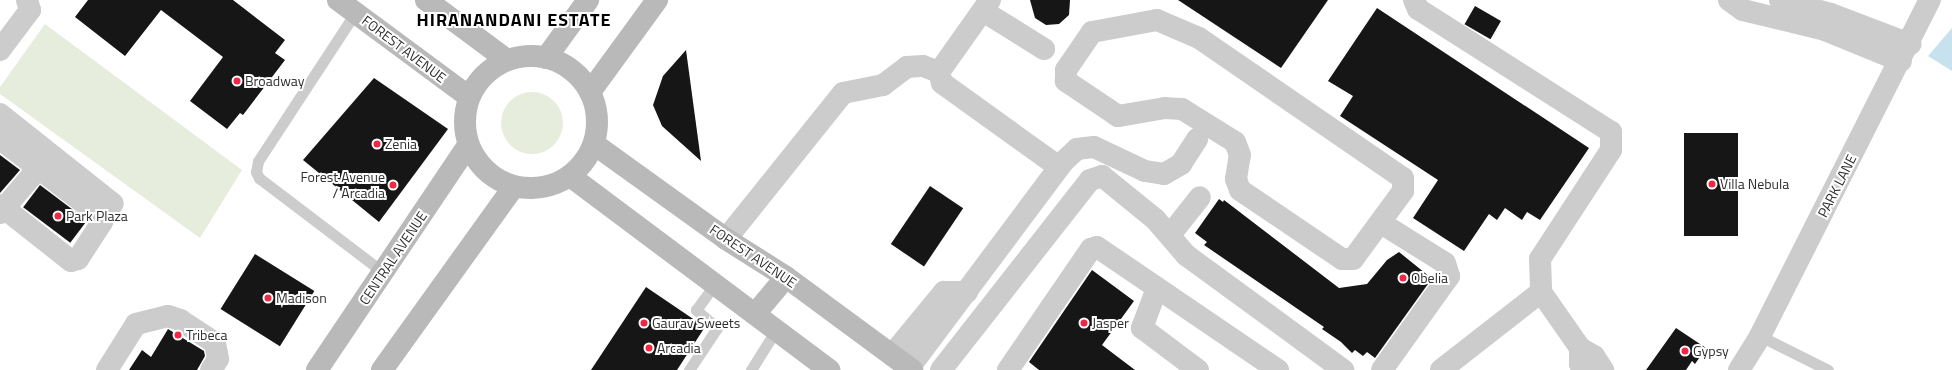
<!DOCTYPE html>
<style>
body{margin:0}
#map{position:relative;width:1952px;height:370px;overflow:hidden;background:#fff;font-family:"Titillium Web",sans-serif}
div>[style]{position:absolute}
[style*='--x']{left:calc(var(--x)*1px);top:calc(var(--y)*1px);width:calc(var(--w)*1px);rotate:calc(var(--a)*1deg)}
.green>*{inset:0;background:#e7eddc}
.round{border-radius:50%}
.water>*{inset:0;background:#c7e2ee}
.building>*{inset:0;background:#161616;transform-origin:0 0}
.lane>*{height:11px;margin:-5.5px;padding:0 5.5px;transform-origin:5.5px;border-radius:5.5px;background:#ccc}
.street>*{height:22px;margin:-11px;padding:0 11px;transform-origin:11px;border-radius:11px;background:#ccc}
.secondary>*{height:22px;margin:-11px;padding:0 11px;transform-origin:11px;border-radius:11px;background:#b9b9b9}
.secondary>.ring{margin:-11px;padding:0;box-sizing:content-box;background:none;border:22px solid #b9b9b9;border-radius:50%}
.dots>*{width:11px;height:11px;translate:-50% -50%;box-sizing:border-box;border:2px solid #fff;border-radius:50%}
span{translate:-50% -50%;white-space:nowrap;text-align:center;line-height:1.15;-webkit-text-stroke:4px #fff;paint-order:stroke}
.street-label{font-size:14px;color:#2f2f2f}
.poi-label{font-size:14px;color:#2f2f2f}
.left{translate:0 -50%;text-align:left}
.right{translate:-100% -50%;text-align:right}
.district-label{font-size:18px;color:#000;font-weight:700;letter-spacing:1px}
</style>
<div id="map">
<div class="green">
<div style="clip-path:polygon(45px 24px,242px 170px,200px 238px,0 94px,0 87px)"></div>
<div class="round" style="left:501px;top:92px;width:62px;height:62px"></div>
</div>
<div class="water">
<div style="clip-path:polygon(1952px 28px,1952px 71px,1928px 56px)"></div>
</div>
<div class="building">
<div style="clip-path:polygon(88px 0,233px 0,285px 40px,275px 53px,285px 60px,243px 115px,240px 113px,227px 129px,190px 101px,223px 57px,161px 10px,125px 56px,75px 17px)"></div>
<div style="clip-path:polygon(1030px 0,1070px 0,1069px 15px,1059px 24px,1046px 25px,1035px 18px)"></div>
<div style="clip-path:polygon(1178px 0,1328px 0,1281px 68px)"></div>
<div style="left:1475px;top:6px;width:30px;height:21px;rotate:30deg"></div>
<div style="clip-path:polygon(1377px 8px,1589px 148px,1540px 220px,1527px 212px,1522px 220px,1505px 208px,1497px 220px,1489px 214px,1464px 251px,1413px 218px,1438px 180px,1340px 116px,1353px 96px,1328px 81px)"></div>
<div style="clip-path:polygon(686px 50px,701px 161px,662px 126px,653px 105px,663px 76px)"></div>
<div style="clip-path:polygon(374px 78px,448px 129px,379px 222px,303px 160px)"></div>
<div style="left:1684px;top:133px;width:54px;height:103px"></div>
<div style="clip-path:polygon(0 155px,20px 170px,0 193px)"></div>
<div style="left:40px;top:185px;width:59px;height:28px;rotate:37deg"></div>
<div style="left:930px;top:186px;width:40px;height:70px;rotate:34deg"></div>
<div style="clip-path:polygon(1219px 199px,1223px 202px,1224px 200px,1339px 288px,1367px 284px,1387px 260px,1399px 252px,1430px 277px,1426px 283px,1428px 284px,1375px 358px,1367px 352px,1363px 356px,1355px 350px,1352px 353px,1341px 342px,1322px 329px,1324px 327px,1204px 245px,1207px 242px,1195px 233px)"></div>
<div style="left:255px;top:254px;width:70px;height:65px;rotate:32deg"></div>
<div style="clip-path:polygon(1092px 270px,1134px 301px,1102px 345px,1135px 370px,1039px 370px,1029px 362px)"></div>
<div style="clip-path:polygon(646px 287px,705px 327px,677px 370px,591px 370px)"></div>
<div style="clip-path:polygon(1676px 328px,1706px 348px,1695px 364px,1692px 361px,1686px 370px,1646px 370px)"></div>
<div style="clip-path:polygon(168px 329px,204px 351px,205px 356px,197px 370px,129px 370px,142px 350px,151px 357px)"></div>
</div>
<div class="lane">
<div style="--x:355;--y:13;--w:177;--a:123.2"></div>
<div style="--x:258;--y:161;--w:11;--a:100"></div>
<div style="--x:256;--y:172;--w:7;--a:63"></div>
<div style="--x:259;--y:178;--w:156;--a:37.2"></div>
<div style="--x:1760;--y:336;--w:76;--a:26.6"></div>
<div style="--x:689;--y:370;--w:50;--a:-56.3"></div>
<div style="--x:717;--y:328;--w:28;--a:-139"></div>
<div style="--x:696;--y:310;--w:32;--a:-54"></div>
<div style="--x:751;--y:370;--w:47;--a:-58"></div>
</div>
<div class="street">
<div style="--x:990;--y:0;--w:88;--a:125.3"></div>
<div style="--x:939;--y:72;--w:11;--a:75"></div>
<div style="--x:942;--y:83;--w:144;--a:35.7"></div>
<div style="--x:1414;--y:0;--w:10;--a:66"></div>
<div style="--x:1418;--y:9;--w:229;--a:32.5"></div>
<div style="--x:1611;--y:132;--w:18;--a:90"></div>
<div style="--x:1611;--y:150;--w:130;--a:123.1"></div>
<div style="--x:1540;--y:259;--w:33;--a:88"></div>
<div style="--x:1541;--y:292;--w:68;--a:55.1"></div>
<div style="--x:1580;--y:348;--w:16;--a:30"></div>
<div style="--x:1594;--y:356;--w:17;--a:57"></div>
<div style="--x:1729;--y:0;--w:17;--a:36"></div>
<div style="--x:1743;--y:10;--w:84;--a:13.7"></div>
<div style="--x:1825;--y:30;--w:82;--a:22.2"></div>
<div style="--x:1780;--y:0;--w:53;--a:15.4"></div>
<div style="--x:1831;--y:14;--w:85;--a:20.8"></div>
<div style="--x:983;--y:11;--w:72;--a:31.9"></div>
<div style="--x:1157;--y:20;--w:46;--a:23.2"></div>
<div style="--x:1199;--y:38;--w:247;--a:34.5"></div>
<div style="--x:1403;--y:178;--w:13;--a:90"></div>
<div style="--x:1403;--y:191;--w:84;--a:126.3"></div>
<div style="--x:1353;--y:259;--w:11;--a:180"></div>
<div style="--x:1342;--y:259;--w:123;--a:-145.9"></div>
<div style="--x:1240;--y:190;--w:12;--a:-110"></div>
<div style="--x:1236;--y:179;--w:24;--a:-81"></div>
<div style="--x:1240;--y:155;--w:14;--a:-111"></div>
<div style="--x:1235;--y:142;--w:62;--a:-148.1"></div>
<div style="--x:1182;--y:109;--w:17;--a:-177"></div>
<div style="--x:1165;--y:108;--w:48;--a:170.3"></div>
<div style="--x:1118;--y:116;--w:63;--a:-146.1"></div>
<div style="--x:1066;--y:81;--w:11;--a:-90"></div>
<div style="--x:1066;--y:70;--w:46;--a:-55.6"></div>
<div style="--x:1092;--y:32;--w:66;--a:-10.5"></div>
<div style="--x:0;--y:50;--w:50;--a:-53.1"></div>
<div style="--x:30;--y:10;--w:10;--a:-107"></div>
<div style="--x:0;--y:114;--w:144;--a:38.5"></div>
<div style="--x:0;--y:139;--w:127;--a:37.3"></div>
<div style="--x:101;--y:216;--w:6;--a:81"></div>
<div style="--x:102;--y:222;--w:44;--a:123"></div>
<div style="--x:78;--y:259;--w:7;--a:164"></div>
<div style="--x:71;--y:261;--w:90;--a:-141.7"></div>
<div style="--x:0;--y:213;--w:72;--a:-49.5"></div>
<div style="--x:1381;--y:223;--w:75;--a:32"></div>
<div style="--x:1445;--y:263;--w:14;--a:73"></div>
<div style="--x:1449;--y:276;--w:115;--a:125.5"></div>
<div style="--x:1170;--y:235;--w:48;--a:-51.7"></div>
<div style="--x:726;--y:239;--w:187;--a:-51.3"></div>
<div style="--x:843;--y:93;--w:41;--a:-11.3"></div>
<div style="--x:883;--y:85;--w:30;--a:-37"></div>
<div style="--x:907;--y:67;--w:16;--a:-4"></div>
<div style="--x:923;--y:66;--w:17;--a:21"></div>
<div style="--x:1157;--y:288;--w:43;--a:110.6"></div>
<div style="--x:1142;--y:328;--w:70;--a:36.9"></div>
<div style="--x:1580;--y:348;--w:16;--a:90"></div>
<div style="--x:1580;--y:364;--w:7;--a:63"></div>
<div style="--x:892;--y:355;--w:82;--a:-50.5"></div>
<div style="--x:944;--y:292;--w:23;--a:0"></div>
<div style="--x:909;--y:368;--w:257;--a:-53.2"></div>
<div style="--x:1063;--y:162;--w:19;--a:-43"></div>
<div style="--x:1077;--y:149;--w:17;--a:-7"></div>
<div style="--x:1094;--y:147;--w:56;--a:25.2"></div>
<div style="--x:1145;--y:171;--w:19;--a:9"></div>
<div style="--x:1164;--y:174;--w:20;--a:-30"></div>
<div style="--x:1181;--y:164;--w:30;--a:-57"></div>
<div style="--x:107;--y:370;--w:54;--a:-57.8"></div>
<div style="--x:136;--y:324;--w:33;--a:-14"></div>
<div style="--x:168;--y:316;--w:13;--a:18"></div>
<div style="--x:180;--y:320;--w:42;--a:33.3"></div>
<div style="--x:215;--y:343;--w:16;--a:79"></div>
<div style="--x:218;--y:359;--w:13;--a:122"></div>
<div style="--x:941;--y:370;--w:241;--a:-51.9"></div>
<div style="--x:1090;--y:180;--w:13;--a:-18"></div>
<div style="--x:1102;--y:176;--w:68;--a:39.1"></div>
<div style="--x:1155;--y:219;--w:48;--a:49.3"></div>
<div style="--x:1186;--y:255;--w:195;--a:36.2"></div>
<div style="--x:1008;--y:370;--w:147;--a:-55.6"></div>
<div style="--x:1091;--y:249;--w:6;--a:-18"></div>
<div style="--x:1097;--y:247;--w:219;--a:34.2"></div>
<div style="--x:1441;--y:370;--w:127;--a:-38"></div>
<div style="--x:1739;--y:370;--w:40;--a:-58"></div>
<div style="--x:1760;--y:336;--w:377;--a:-63.2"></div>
</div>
<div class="secondary">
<div style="--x:338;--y:0;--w:163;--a:36.5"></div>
<div style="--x:426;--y:0;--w:101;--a:36.5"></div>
<div class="ring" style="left:465px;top:56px;width:110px;height:110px"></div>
<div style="--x:546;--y:58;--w:72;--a:-54.1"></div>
<div style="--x:590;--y:92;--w:114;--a:-53.9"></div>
<div style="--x:594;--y:144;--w:163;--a:35.7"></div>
<div style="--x:726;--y:239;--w:71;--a:32.3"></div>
<div style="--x:786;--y:277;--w:157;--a:36.4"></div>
<div style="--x:570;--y:176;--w:324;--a:36.8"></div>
<div style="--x:755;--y:314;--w:48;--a:-50"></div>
<div style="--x:317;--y:370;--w:271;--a:-56.1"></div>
<div style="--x:382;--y:370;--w:226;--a:-54.3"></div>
</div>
<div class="dots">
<div style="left:237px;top:81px;background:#f12745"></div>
<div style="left:377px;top:144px;background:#f12745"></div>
<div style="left:1712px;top:184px;background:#f12745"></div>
<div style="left:393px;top:185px;background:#f12745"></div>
<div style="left:58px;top:216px;background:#f12745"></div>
<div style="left:1403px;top:278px;background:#f12745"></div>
<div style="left:268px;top:298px;background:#f12745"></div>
<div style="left:644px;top:323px;background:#f12745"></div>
<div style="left:1084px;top:323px;background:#f12745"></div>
<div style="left:178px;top:335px;background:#f12745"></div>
<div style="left:649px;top:348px;background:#f12745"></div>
<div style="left:1685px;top:351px;background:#f12745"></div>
</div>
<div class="street-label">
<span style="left:404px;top:49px;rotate:37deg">FOREST AVENUE</span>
<span style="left:1837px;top:186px;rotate:-63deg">PARK LANE</span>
<span style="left:753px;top:256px;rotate:34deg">FOREST AVENUE</span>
<span style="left:393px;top:258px;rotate:-56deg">CENTRAL AVENUE</span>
</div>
<div class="poi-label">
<span class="left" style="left:245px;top:81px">Broadway</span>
<span class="left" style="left:385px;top:144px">Zenia</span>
<span class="right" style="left:385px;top:185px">Forest Avenue<br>/ Arcadia</span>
<span class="left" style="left:1720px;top:184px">Villa Nebula</span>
<span class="left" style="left:66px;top:216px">Park Plaza</span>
<span class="left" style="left:1411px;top:278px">Obelia</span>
<span class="left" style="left:276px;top:298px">Madison</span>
<span class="left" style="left:652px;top:323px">Gaurav Sweets</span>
<span class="left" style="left:1092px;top:323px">Jasper</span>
<span class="left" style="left:186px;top:335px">Tribeca</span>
<span class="left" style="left:657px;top:348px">Arcadia</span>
<span class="left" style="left:1693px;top:351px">Gypsy</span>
</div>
<div class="district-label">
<span style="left:514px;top:20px">HIRANANDANI ESTATE</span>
</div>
</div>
